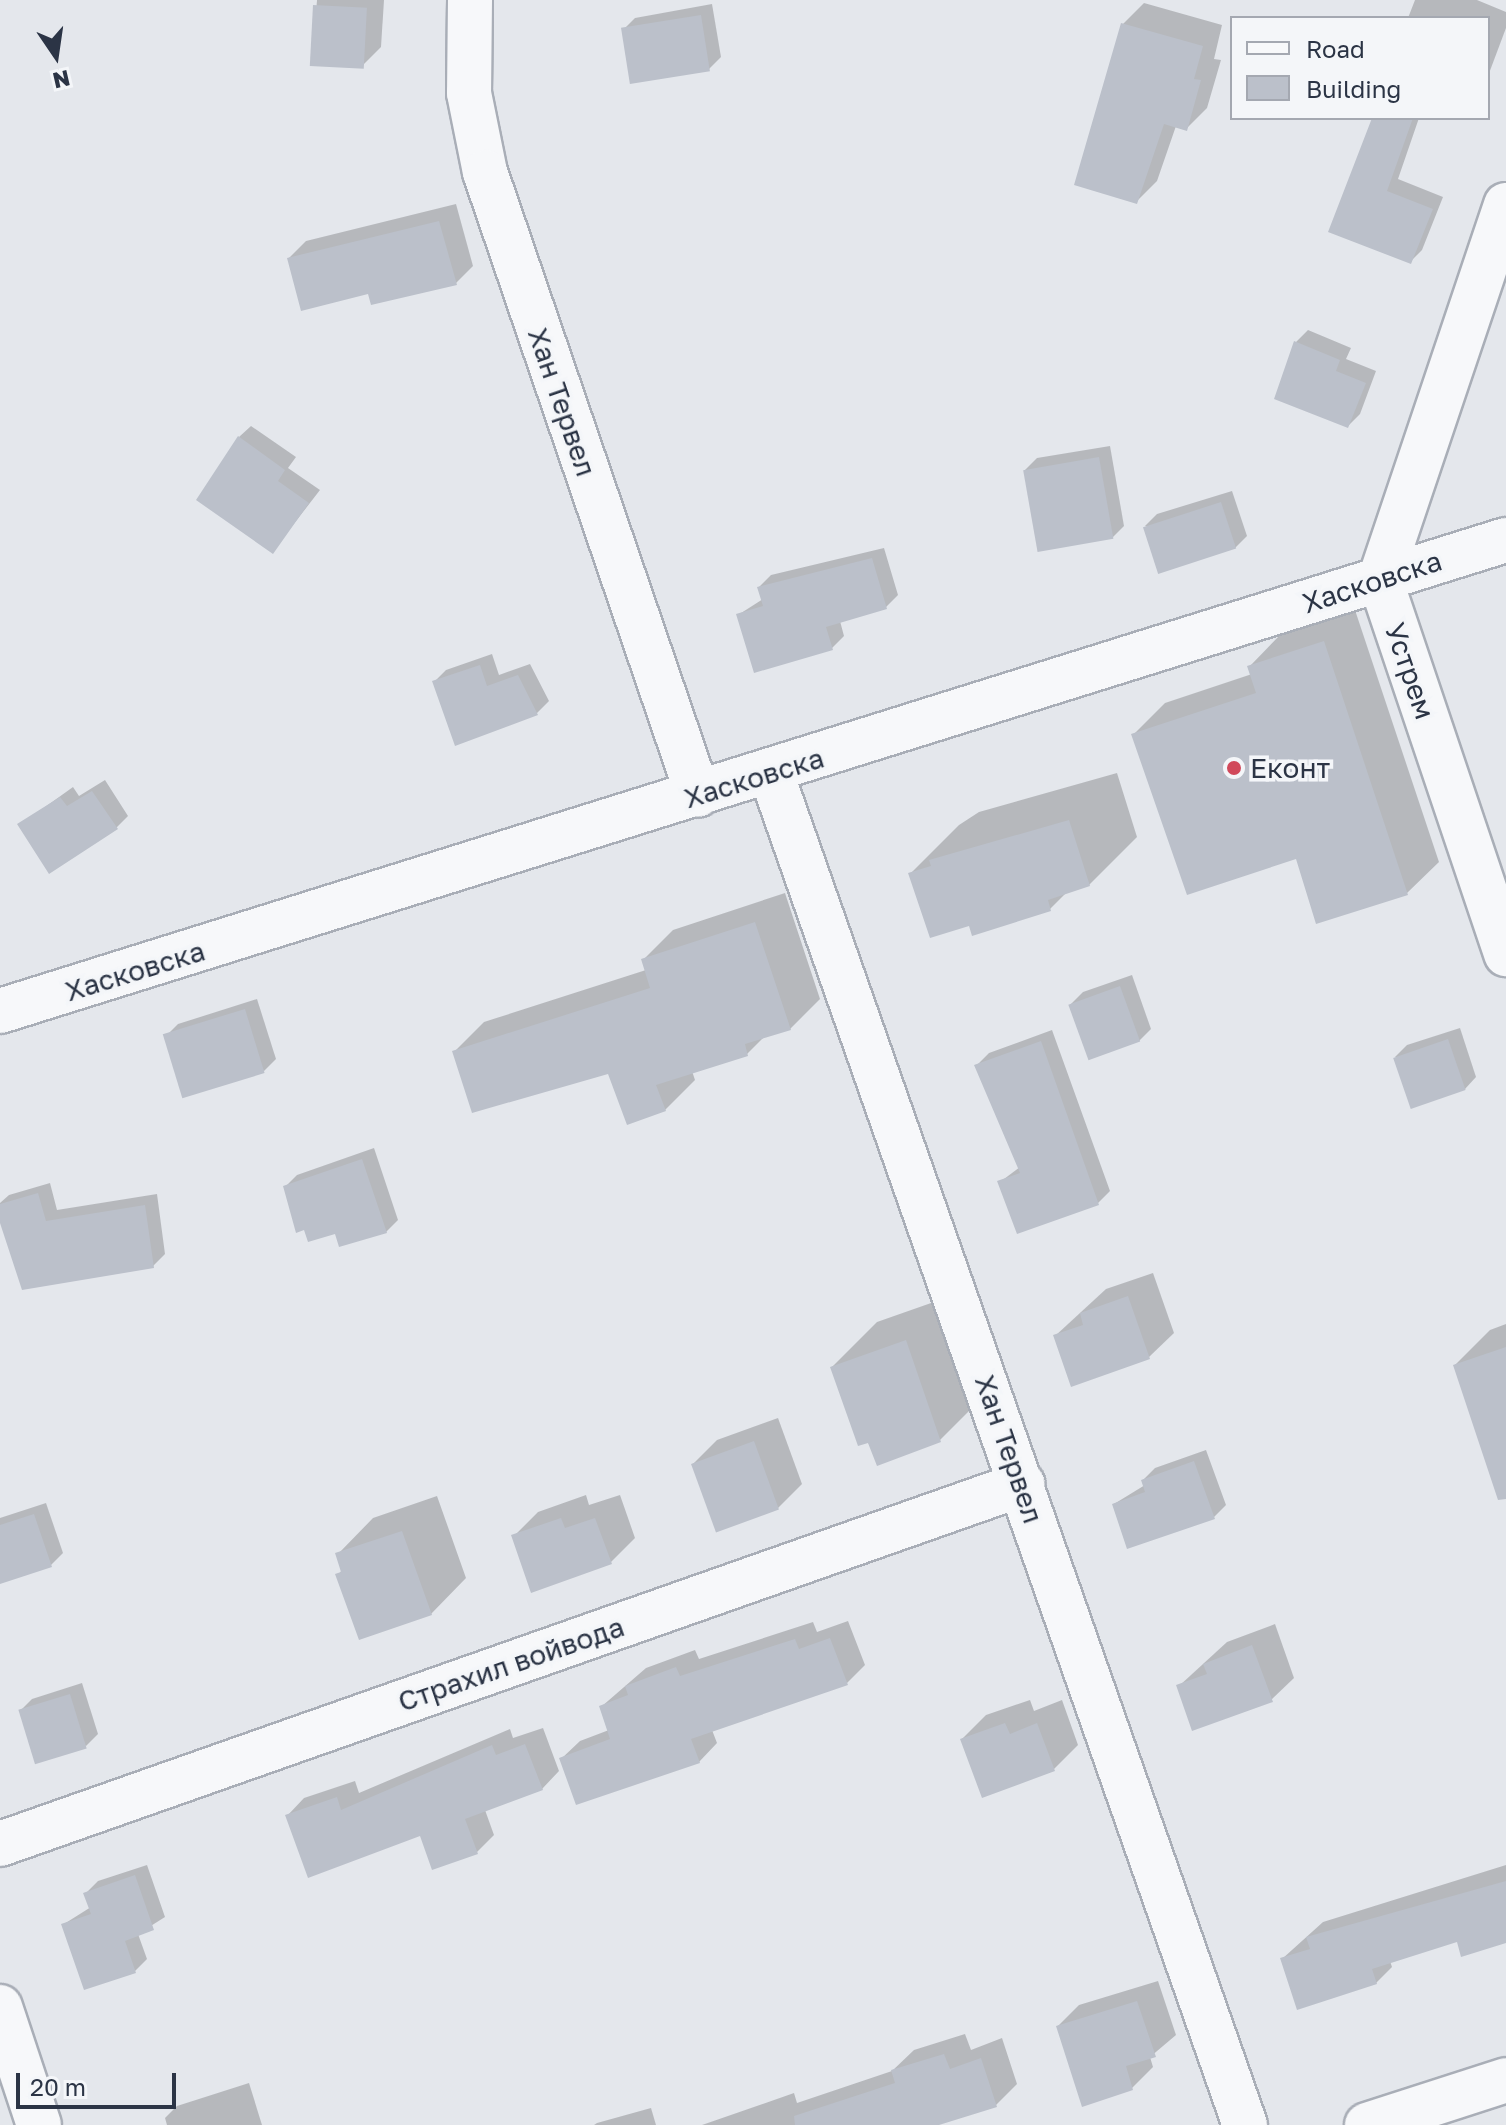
<!DOCTYPE html>
<meta charset="utf-8">
<style>
body{margin:0}
#map{position:relative;width:1506px;height:2125px;overflow:hidden;background:#e4e7ec;font-family:"Golos Text",sans-serif}
div>[style]{position:absolute}
[style*='--x']{left:calc(var(--x)*1px);top:calc(var(--y)*1px);width:calc(var(--w)*1px);rotate:calc(var(--a)*1deg)}
.shadow>*{inset:0;background:#0003}
.building>*{inset:0;background:#bbc0ca;transform-origin:0 0}
.roads{filter:drop-shadow(2px 0 #a9aeb7) drop-shadow(-2px 0 #a9aeb7) drop-shadow(0 2px #a9aeb7) drop-shadow(0 -2px #a9aeb7)}
.minor>*{height:44px;margin:-22px;padding:0 22px;transform-origin:22px;border-radius:22px;background:#f7f8fa}
.dots>*{width:22px;height:22px;translate:-50% -50%;box-sizing:border-box;border:4px solid #f4f6f9;border-radius:50%}
span{translate:-50% -50%;white-space:nowrap;text-align:center;line-height:1.15;-webkit-text-stroke:7px #f4f6f9;paint-order:stroke}
.street-label{font-size:28px;color:#2b3445}
.poi-label{font-size:28px;color:#2b3445}
.left{translate:0 -50%;text-align:left}
.legend{position:absolute;left:1230px;top:16px;width:260px;height:104px;box-sizing:border-box;background:#f4f6f9;border:2px solid #a4a8b1;margin:0;padding:10px 14px;list-style:none;font-size:24px;color:#2b3445}
.legend li{display:flex;align-items:center;gap:16px;height:40px}
.legend b{width:40px;border:2px solid #a4a8b1}
.north{position:absolute;left:16px;top:16px;width:80px;height:80px;-webkit-text-stroke:6px #f4f6f9;paint-order:stroke;rotate:167deg;font-size:22px;font-weight:700;line-height:32px;text-align:center;color:#2b3445}
.north::after{content:'';display:block;margin:auto;width:28px;height:36px;background:#2b3445;clip-path:polygon(50% 0,100% 100%,50% 72%,0 100%)}
.scale{position:absolute;left:16px;top:2073px;width:160px;height:36px;box-sizing:border-box;border:4px solid #2b3445;border-top:0;padding-left:10px;font-size:24px;line-height:28px;white-space:nowrap;color:#2b3445;-webkit-text-stroke:6px #f4f6f9;paint-order:stroke}
</style>
<div id="map">
<div class="shadow">
<div style="clip-path:polygon(317px 0,384px 0,381px 47px,362px 66px,312px 64px)"></div>
<div style="clip-path:polygon(1415px 0,1477px 0,1506px 12px,1506px 28px,1488px 76px,1488px 18px,1408px 18px)"></div>
<div style="clip-path:polygon(1144px 3px,1222px 25px,1214px 59px,1221px 60px,1207px 108px,1186px 129px,1176px 126px,1157px 181px,1136px 202px,1123px 24px)"></div>
<div style="clip-path:polygon(712px 4px,721px 57px,709px 69px,623px 30px,635px 18px)"></div>
<div style="clip-path:polygon(1375px 118px,1419px 118px,1398px 179px,1443px 197px,1422px 250px,1410px 262px,1331px 231px)"></div>
<div style="clip-path:polygon(456px 204px,473px 266px,456px 283px,369px 291px,289px 258px,306px 241px)"></div>
<div style="clip-path:polygon(1308px 330px,1351px 348px,1346px 359px,1376px 371px,1360px 414px,1348px 426px,1296px 342px)"></div>
<div style="clip-path:polygon(251px 426px,296px 457px,288px 468px,320px 490px,272px 552px,239px 437px)"></div>
<div style="clip-path:polygon(1110px 446px,1124px 526px,1112px 538px,1025px 470px,1037px 458px)"></div>
<div style="clip-path:polygon(1232px 491px,1247px 536px,1235px 548px,1145px 526px,1157px 514px)"></div>
<div style="clip-path:polygon(884px 548px,898px 595px,886px 607px,840px 621px,844px 636px,832px 648px,738px 615px,763px 599px,759px 587px,771px 575px)"></div>
<div style="clip-path:polygon(1355px 610px,1439px 862px,1407px 893px,1297px 857px,1133px 735px,1165px 703px,1252px 674px,1250px 666px,1281px 634px)"></div>
<div style="clip-path:polygon(492px 654px,499px 675px,530px 664px,549px 701px,537px 713px,456px 744px,434px 682px,446px 670px)"></div>
<div style="clip-path:polygon(1117px 773px,1137px 837px,1089px 885px,1068px 891px,1050px 909px,971px 924px,911px 873px,959px 825px,979px 812px)"></div>
<div style="clip-path:polygon(105px 780px,128px 816px,116px 828px,20px 825px,73px 787px,79px 796px)"></div>
<div style="clip-path:polygon(785px 893px,820px 999px,790px 1029px,765px 1036px,747px 1054px,692px 1071px,695px 1080px,665px 1110px,609px 1071px,454px 1052px,484px 1022px,646px 970px,643px 960px,673px 930px)"></div>
<div style="clip-path:polygon(1132px 975px,1151px 1029px,1139px 1041px,1071px 1004px,1083px 992px)"></div>
<div style="clip-path:polygon(257px 999px,276px 1059px,264px 1071px,166px 1036px,178px 1024px)"></div>
<div style="clip-path:polygon(1460px 1028px,1476px 1077px,1465px 1089px,1395px 1057px,1407px 1045px)"></div>
<div style="clip-path:polygon(1052px 1030px,1110px 1191px,1098px 1203px,1000px 1182px,1020px 1167px,977px 1065px,989px 1053px)"></div>
<div style="clip-path:polygon(374px 1148px,398px 1220px,386px 1232px,337px 1232px,285px 1187px,297px 1175px)"></div>
<div style="clip-path:polygon(50px 1183px,57px 1210px,157px 1194px,165px 1254px,153px 1266px,0 1216px,0 1203px,9px 1195px)"></div>
<div style="clip-path:polygon(1153px 1273px,1174px 1333px,1149px 1357px,1055px 1336px,1106px 1289px)"></div>
<div style="clip-path:polygon(951px 1296px,985px 1395px,940px 1440px,878px 1463px,832px 1367px,877px 1322px)"></div>
<div style="clip-path:polygon(1506px 1324px,1506px 1430px,1455px 1365px,1490px 1330px)"></div>
<div style="clip-path:polygon(778px 1418px,802px 1484px,778px 1508px,693px 1464px,717px 1440px)"></div>
<div style="clip-path:polygon(1206px 1450px,1226px 1505px,1214px 1517px,1114px 1504px,1145px 1485px,1143px 1480px,1155px 1468px)"></div>
<div style="clip-path:polygon(586px 1495px,589px 1505px,620px 1495px,635px 1538px,611px 1562px,514px 1536px,538px 1512px)"></div>
<div style="clip-path:polygon(437px 1496px,466px 1578px,431px 1614px,338px 1575px,342px 1570px,338px 1554px,373px 1518px)"></div>
<div style="clip-path:polygon(46px 1503px,63px 1553px,51px 1565px,0 1582px,0 1518px)"></div>
<div style="clip-path:polygon(848px 1621px,865px 1665px,847px 1683px,712px 1730px,717px 1743px,699px 1762px,561px 1759px,580px 1741px,609px 1730px,601px 1707px,646px 1668px,695px 1650px,699px 1659px,813px 1622px,817px 1632px)"></div>
<div style="clip-path:polygon(1275px 1624px,1294px 1678px,1271px 1700px,1179px 1686px,1227px 1642px)"></div>
<div style="clip-path:polygon(82px 1683px,98px 1734px,86px 1746px,20px 1711px,32px 1699px)"></div>
<div style="clip-path:polygon(1030px 1700px,1034px 1711px,1062px 1700px,1078px 1745px,1054px 1769px,962px 1739px,986px 1715px)"></div>
<div style="clip-path:polygon(543px 1728px,559px 1771px,542px 1789px,485px 1810px,494px 1835px,477px 1852px,422px 1833px,287px 1816px,304px 1798px,355px 1781px,359px 1793px,510px 1729px,513px 1738px)"></div>
<div style="clip-path:polygon(147px 1865px,165px 1917px,138px 1934px,147px 1959px,135px 1971px,64px 1924px,91px 1907px,86px 1893px,98px 1881px)"></div>
<div style="clip-path:polygon(1506px 1865px,1506px 1940px,1458px 1940px,1390px 1961px,1392px 1967px,1376px 1983px,1282px 1959px,1323px 1922px)"></div>
<div style="clip-path:polygon(1158px 1981px,1176px 2035px,1150px 2057px,1153px 2067px,1132px 2088px,1058px 2026px,1079px 2005px)"></div>
<div style="clip-path:polygon(965px 2034px,971px 2050px,1002px 2038px,1017px 2084px,996px 2105px,934px 2125px,702px 2125px,794px 2093px,797px 2103px,892px 2071px,914px 2050px)"></div>
<div style="clip-path:polygon(249px 2083px,262px 2125px,167px 2125px,165px 2118px,177px 2106px)"></div>
<div style="clip-path:polygon(651px 2108px,656px 2125px,594px 2125px,597px 2123px)"></div>
</div>
<div class="building">
<div style="left:313px;top:5px;width:54px;height:61px;rotate:3deg"></div>
<div style="left:701px;top:15px;width:57px;height:81px;rotate:81deg"></div>
<div style="clip-path:polygon(1121px 23px,1203px 46px,1194px 79px,1201px 80px,1187px 131px,1164px 124px,1137px 204px,1074px 185px)"></div>
<div style="clip-path:polygon(1372px 118px,1413px 118px,1387px 191px,1433px 209px,1411px 264px,1328px 232px)"></div>
<div style="clip-path:polygon(439px 221px,457px 285px,371px 305px,368px 294px,301px 311px,287px 258px)"></div>
<div style="clip-path:polygon(1294px 341px,1340px 360px,1336px 371px,1366px 383px,1348px 428px,1274px 399px)"></div>
<div style="clip-path:polygon(238px 436px,285px 470px,278px 481px,309px 503px,273px 554px,196px 500px)"></div>
<div style="left:1099px;top:457px;width:83px;height:77px;rotate:80deg"></div>
<div style="left:1221px;top:502px;width:49px;height:82px;rotate:72deg"></div>
<div style="clip-path:polygon(872px 558px,887px 609px,826px 627px,833px 650px,754px 673px,736px 614px,763px 606px,757px 587px)"></div>
<div style="clip-path:polygon(1324px 641px,1408px 895px,1316px 924px,1296px 859px,1187px 895px,1131px 734px,1256px 693px,1247px 666px)"></div>
<div style="clip-path:polygon(480px 665px,487px 686px,518px 675px,538px 715px,455px 746px,432px 681px)"></div>
<div style="clip-path:polygon(92px 791px,118px 829px,49px 874px,17px 824px,60px 797px,67px 806px)"></div>
<div style="clip-path:polygon(1069px 820px,1090px 886px,1048px 900px,1051px 911px,972px 936px,969px 926px,930px 938px,908px 873px,931px 866px,929px 860px)"></div>
<div style="clip-path:polygon(755px 922px,791px 1030px,745px 1044px,748px 1056px,656px 1085px,666px 1111px,627px 1125px,608px 1074px,472px 1113px,452px 1051px,650px 988px,641px 959px)"></div>
<div style="left:1120px;top:986px;width:59px;height:55px;rotate:70deg"></div>
<div style="left:245px;top:1009px;width:67px;height:86px;rotate:73deg"></div>
<div style="left:1448px;top:1039px;width:54px;height:58px;rotate:71deg"></div>
<div style="clip-path:polygon(1041px 1041px,1099px 1205px,1017px 1234px,997px 1181px,1020px 1173px,974px 1065px)"></div>
<div style="clip-path:polygon(362px 1159px,387px 1233px,339px 1247px,335px 1234px,308px 1242px,304px 1230px,296px 1233px,283px 1186px)"></div>
<div style="clip-path:polygon(38px 1193px,46px 1221px,145px 1205px,154px 1268px,22px 1290px,0 1223px,0 1204px)"></div>
<div style="clip-path:polygon(1128px 1296px,1150px 1359px,1071px 1387px,1053px 1335px,1083px 1325px,1080px 1313px)"></div>
<div style="clip-path:polygon(906px 1340px,941px 1442px,877px 1466px,868px 1443px,858px 1446px,830px 1367px)"></div>
<div style="clip-path:polygon(1506px 1347px,1506px 1499px,1498px 1500px,1453px 1365px)"></div>
<div style="left:754px;top:1441px;width:73px;height:67px;rotate:70deg"></div>
<div style="clip-path:polygon(1194px 1461px,1215px 1519px,1127px 1549px,1112px 1504px,1145px 1492px,1141px 1480px)"></div>
<div style="clip-path:polygon(34px 1514px,52px 1567px,0 1584px,0 1525px)"></div>
<div style="clip-path:polygon(561px 1518px,565px 1528px,595px 1518px,612px 1564px,531px 1593px,511px 1535px)"></div>
<div style="clip-path:polygon(402px 1531px,432px 1615px,359px 1640px,335px 1574px,341px 1572px,335px 1553px)"></div>
<div style="clip-path:polygon(830px 1638px,848px 1685px,691px 1739px,700px 1763px,576px 1805px,559px 1758px,610px 1739px,599px 1706px,628px 1695px,625px 1686px,676px 1667px,680px 1676px,795px 1639px,799px 1649px)"></div>
<div style="clip-path:polygon(1252px 1645px,1273px 1702px,1192px 1731px,1176px 1685px,1207px 1674px,1203px 1664px)"></div>
<div style="left:70px;top:1694px;width:57px;height:54px;rotate:73deg"></div>
<div style="clip-path:polygon(1005px 1723px,1010px 1734px,1037px 1723px,1055px 1771px,982px 1798px,960px 1739px)"></div>
<div style="clip-path:polygon(525px 1744px,543px 1790px,465px 1819px,478px 1854px,432px 1870px,420px 1836px,308px 1878px,285px 1815px,337px 1797px,341px 1810px,492px 1745px,496px 1755px)"></div>
<div style="clip-path:polygon(135px 1875px,154px 1930px,125px 1941px,136px 1973px,84px 1990px,61px 1924px,91px 1914px,83px 1893px)"></div>
<div style="clip-path:polygon(1506px 1881px,1506px 1943px,1461px 1957px,1457px 1942px,1372px 1969px,1377px 1984px,1297px 2010px,1280px 1958px,1310px 1949px,1306px 1937px)"></div>
<div style="clip-path:polygon(1137px 2001px,1156px 2057px,1126px 2066px,1133px 2090px,1082px 2107px,1056px 2026px)"></div>
<div style="clip-path:polygon(944px 2054px,950px 2069px,981px 2058px,997px 2107px,939px 2125px,795px 2125px,794px 2116px,895px 2083px,891px 2070px)"></div>
</div>
<div class="roads">
<div class="minor">
<div style="--x:470;--y:0;--w:93;--a:90.6"></div>
<div style="--x:469;--y:93;--w:81;--a:78.6"></div>
<div style="--x:485;--y:172;--w:658;--a:71.12"></div>
<div style="--x:1506;--y:205;--w:395;--a:108.6"></div>
<div style="--x:1380;--y:579;--w:396;--a:71.4"></div>
<div style="--x:771;--y:773;--w:1433;--a:70.68"></div>
<div style="--x:0;--y:1011;--w:1578;--a:-17.37"></div>
<div style="--x:0;--y:1844;--w:1084;--a:-19.4"></div>
<div style="--x:0;--y:2007;--w:124;--a:71.7"></div>
<div style="--x:1367;--y:2125;--w:146;--a:-17.9"></div>
</div>
</div>
<div class="dots">
<div style="left:1234px;top:768px;background:#d1495b"></div>
</div>
<div class="street-label">
<span style="left:562px;top:402px;rotate:71deg">Хан Тервел</span>
<span style="left:1372px;top:582px;rotate:-18deg">Хасковска</span>
<span style="left:1410px;top:671px;rotate:71deg">Устрем</span>
<span style="left:754px;top:778px;rotate:-17deg">Хасковска</span>
<span style="left:135px;top:971px;rotate:-17deg">Хасковска</span>
<span style="left:1009px;top:1449px;rotate:71deg">Хан Тервел</span>
<span style="left:511px;top:1664px;rotate:-19deg">Страхил войвода</span>
</div>
<div class="poi-label">
<span class="left" style="left:1250px;top:768px">Еконт</span>
</div>
<ul class="legend">
<li><b style="height:10px;background:#f7f8fa"></b>Road</li>
<li><b style="height:22px;background:#bbc0ca"></b>Building</li>
</ul>
<div class="north">N</div>
<div class="scale">20 m</div>
</div>
